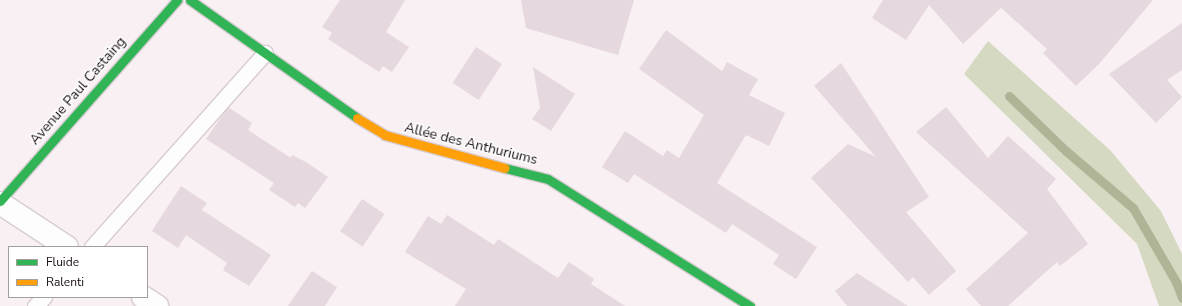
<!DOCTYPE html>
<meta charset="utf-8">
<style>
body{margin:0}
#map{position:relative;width:1182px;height:306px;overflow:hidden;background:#f8f0f3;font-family:"Nunito Sans",sans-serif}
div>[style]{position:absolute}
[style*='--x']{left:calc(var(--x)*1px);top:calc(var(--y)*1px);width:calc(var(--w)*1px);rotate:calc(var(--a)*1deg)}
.forest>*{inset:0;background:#d6d9c1}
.stream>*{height:9px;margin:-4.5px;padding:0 4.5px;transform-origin:4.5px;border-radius:4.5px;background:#aeb495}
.building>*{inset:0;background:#e5d8de;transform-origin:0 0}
.roads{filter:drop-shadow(1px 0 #d7ccd1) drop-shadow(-1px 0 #d7ccd1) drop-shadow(0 1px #d7ccd1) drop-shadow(0 -1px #d7ccd1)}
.lane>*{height:15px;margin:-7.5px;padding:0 7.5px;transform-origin:7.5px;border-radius:7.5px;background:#fefdfd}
.street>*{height:22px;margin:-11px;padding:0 11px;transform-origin:11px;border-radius:11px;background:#fefdfd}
.fast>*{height:9px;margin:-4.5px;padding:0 4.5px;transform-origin:4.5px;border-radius:4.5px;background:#30b455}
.slow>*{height:9px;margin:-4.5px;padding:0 4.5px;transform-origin:4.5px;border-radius:4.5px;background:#ff9f0a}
span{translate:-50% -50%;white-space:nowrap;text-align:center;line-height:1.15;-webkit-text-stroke:3px #fff;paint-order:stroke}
.street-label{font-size:14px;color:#1a0e14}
.legend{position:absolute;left:8px;top:246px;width:140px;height:52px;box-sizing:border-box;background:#fff;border:1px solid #a39fa1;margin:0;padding:5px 7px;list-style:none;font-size:12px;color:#1a0e14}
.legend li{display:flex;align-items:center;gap:8px;height:20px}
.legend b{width:20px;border:1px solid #a39fa1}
</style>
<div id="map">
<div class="forest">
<div style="clip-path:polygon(988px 41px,1110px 150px,1161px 211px,1182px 254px,1182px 306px,1159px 306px,1137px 244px,964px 74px)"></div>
</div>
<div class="stream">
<div style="--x:1009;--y:96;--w:79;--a:44"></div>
<div style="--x:1066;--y:151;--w:88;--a:40.4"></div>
<div style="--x:1133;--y:208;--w:86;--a:59.8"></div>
<div style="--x:1176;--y:282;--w:17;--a:69"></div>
</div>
<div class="building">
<div style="clip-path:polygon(340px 0,405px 0,386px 32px,409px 47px,392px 72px,383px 66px,379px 72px,328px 39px,332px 33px,322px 27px)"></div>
<div style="clip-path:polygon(521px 0,634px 0,618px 55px,526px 28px)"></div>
<div style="clip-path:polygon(883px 0,1153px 0,1099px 64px,1076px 86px,1043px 53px,1047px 49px,1001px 8px,963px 44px,929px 5px,906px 40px,872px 18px)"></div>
<div style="clip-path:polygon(1182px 23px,1182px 70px,1167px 80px,1182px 97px,1156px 123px,1109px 74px)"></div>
<div style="clip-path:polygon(666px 30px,722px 71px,727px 62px,758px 79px,749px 95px,785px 113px,769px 146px,746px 135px,717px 183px,817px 247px,796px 279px,773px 264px,779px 255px,732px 224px,726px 233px,634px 174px,628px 183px,602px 167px,625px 131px,663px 156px,667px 150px,679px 158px,704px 115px,639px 69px)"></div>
<div style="left:476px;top:47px;width:31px;height:43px;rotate:33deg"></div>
<div style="clip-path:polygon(841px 63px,929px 197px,906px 212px,956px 271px,929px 295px,913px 277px,908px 282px,811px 178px,848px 144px,876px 157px,814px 86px)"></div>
<div style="clip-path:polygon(533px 67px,575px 94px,551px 131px,532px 119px,540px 108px)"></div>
<div style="clip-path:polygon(228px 107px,252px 123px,248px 130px,291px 158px,292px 155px,306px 162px,328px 177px,305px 208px,298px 203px,295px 207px,269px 190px,274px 183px,206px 139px)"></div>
<div style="clip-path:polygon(946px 107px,988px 158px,1008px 136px,1056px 179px,1047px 189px,1088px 244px,1060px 266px,1057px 262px,1008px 306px,981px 306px,966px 289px,1028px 233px,916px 132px)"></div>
<div style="clip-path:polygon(181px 186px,207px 203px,202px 210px,271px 255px,249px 286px,223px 270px,227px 263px,186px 235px,178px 248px,152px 231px)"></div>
<div style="left:362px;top:199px;width:27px;height:39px;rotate:34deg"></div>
<div style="clip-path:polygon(447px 215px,494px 245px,498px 239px,558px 278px,569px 262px,594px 279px,591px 284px,625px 306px,455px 306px,466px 289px,405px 252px,428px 216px,441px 224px)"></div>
<div style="clip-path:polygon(312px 271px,337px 287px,325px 306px,288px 306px)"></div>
<div style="clip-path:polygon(857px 273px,908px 306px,847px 306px,835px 291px)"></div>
</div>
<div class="roads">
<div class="lane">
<div style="--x:92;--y:247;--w:260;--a:-48.3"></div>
<div style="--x:35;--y:306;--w:13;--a:-45"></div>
</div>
<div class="street">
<div style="--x:0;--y:203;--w:80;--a:33.3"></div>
<div style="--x:143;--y:297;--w:17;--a:33"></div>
</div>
<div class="fast">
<div style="--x:190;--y:0;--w:204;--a:35.2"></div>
<div style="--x:505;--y:168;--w:44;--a:14.3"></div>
<div style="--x:548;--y:179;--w:239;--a:32.2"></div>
<div style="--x:0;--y:201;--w:268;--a:-48.6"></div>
</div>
<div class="slow">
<div style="--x:357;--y:118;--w:33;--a:31"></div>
<div style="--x:385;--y:135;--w:124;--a:15.4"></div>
</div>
</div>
<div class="street-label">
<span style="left:78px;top:91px;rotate:-49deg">Avenue Paul Castaing</span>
<span style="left:471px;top:144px;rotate:14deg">Allée des Anthuriums</span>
</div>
<ul class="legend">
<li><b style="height:5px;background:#30b455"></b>Fluide</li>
<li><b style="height:5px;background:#ff9f0a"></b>Ralenti</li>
</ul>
</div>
